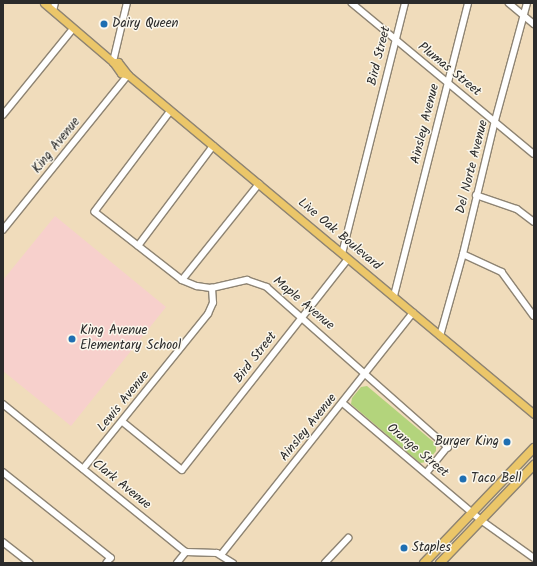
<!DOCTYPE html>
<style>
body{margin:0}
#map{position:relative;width:537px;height:566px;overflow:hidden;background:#f0dcbb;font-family:Kalam,sans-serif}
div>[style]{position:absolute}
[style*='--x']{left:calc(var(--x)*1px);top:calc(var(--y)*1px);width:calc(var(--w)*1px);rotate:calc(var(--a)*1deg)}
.built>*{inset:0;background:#f7d0cc}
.green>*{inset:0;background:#b3d47c}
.roads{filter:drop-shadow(1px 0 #8e8473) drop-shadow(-1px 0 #8e8473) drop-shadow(0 1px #8e8473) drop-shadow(0 -1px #8e8473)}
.minor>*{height:5.5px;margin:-2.75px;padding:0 2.75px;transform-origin:2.75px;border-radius:2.75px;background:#fff}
.major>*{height:7px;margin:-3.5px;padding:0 3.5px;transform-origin:3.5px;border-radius:3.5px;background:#ebc669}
.highway>*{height:8px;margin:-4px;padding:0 4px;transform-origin:4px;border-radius:4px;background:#ebc669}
.dots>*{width:11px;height:11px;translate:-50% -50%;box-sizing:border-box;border:2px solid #fbf7ec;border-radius:50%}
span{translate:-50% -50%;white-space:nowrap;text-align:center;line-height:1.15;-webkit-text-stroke:3px #fbf7ec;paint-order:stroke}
.poi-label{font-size:13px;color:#2b2b2b}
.left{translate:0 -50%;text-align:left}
.right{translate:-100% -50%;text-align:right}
.street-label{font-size:13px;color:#2b2b2b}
.frame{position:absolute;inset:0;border:4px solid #2b2b2b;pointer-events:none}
</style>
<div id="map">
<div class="built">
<div style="clip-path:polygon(55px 216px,166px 307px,71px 426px,3px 371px,3px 280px)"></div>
</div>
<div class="green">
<div style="clip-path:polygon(367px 386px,436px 444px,436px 451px,427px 462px,420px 463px,351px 404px,352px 398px,361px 387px)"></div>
</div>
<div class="roads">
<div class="minor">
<div style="--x:352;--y:3;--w:236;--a:39.7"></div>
<div style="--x:509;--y:3;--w:33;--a:40"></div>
<div style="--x:53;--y:11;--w:8;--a:-76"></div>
<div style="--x:113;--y:62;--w:61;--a:-76.7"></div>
<div style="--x:171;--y:111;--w:126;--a:127"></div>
<div style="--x:95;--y:212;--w:110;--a:38"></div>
<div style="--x:182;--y:280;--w:16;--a:22"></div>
<div style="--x:197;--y:286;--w:15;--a:8"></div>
<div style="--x:212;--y:288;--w:36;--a:-13"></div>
<div style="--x:247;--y:280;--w:21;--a:19"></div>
<div style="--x:267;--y:287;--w:242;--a:41.5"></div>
<div style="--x:448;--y:447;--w:33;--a:129"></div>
<div style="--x:3;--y:115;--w:111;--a:-50.9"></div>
<div style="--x:476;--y:195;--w:43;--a:18.9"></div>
<div style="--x:517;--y:209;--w:21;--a:37"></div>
<div style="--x:3;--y:230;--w:199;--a:-51.1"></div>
<div style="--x:138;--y:246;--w:125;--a:-53.1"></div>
<div style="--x:342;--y:254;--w:259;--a:-75.9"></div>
<div style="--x:463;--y:254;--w:43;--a:24.8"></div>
<div style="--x:502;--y:272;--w:54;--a:54"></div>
<div style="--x:182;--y:280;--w:123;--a:-51.3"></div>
<div style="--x:394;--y:296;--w:302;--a:-75.8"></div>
<div style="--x:440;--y:336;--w:85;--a:-74.3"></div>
<div style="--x:463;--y:254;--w:137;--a:-76.5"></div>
<div style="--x:495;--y:121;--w:122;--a:-74.8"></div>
<div style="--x:343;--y:403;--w:181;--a:40.3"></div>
<div style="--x:481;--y:520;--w:65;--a:35.6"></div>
<div style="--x:3;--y:404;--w:235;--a:39"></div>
<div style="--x:186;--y:552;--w:31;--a:2"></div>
<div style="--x:217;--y:553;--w:19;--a:32"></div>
<div style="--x:123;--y:422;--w:76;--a:39.1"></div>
<div style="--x:182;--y:470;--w:268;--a:-51.8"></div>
<div style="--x:83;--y:469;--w:199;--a:-51.1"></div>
<div style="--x:208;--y:314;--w:12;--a:-66"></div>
<div style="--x:213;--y:303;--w:15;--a:-94"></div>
<div style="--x:3;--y:472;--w:138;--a:38.5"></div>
<div style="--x:111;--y:558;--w:6;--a:129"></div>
<div style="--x:3;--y:542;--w:34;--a:38"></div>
<div style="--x:221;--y:555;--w:309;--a:-51.6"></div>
<div style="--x:177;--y:563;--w:14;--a:-51"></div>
<div style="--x:325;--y:563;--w:34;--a:-47"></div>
</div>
<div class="major">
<div style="--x:44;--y:3;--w:91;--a:40.5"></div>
<div style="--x:113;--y:62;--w:14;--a:54"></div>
<div style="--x:121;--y:73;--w:7;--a:16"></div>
<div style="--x:128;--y:75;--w:529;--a:39.86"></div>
<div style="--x:113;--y:62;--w:5;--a:0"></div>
<div style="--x:118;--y:62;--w:16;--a:52"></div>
</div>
<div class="highway">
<div style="--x:424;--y:563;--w:159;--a:-46.3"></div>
<div style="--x:440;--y:563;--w:136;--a:-46.2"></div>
</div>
</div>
<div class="dots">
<div style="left:104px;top:24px;background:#1f6fb2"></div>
<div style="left:72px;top:339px;background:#1f6fb2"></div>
<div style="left:507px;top:442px;background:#1f6fb2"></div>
<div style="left:463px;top:479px;background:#1f6fb2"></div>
<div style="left:404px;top:548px;background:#1f6fb2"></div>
</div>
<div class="poi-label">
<span class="left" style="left:112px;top:24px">Dairy Queen</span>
<span class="left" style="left:80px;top:339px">King Avenue<br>Elementary School</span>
<span class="right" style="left:499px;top:442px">Burger King</span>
<span class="left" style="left:471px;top:479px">Taco Bell</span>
<span class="left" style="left:412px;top:548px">Staples</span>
</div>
<div class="street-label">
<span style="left:380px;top:56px;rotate:-76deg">Bird Street</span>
<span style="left:449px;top:70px;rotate:39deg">Plumas Street</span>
<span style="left:426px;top:124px;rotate:-76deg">Ainsley Avenue</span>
<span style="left:57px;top:146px;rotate:-51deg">King Avenue</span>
<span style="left:473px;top:167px;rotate:-76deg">Del Norte Avenue</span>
<span style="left:339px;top:235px;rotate:40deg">Live Oak Boulevard</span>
<span style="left:303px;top:304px;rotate:40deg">Maple Avenue</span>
<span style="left:256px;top:358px;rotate:-52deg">Bird Street</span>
<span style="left:124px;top:402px;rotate:-51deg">Lewis Avenue</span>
<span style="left:309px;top:428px;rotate:-51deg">Ainsley Avenue</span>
<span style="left:417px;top:451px;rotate:40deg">Orange Street</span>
<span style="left:121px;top:485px;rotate:39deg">Clark Avenue</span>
</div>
<div class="frame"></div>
</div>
